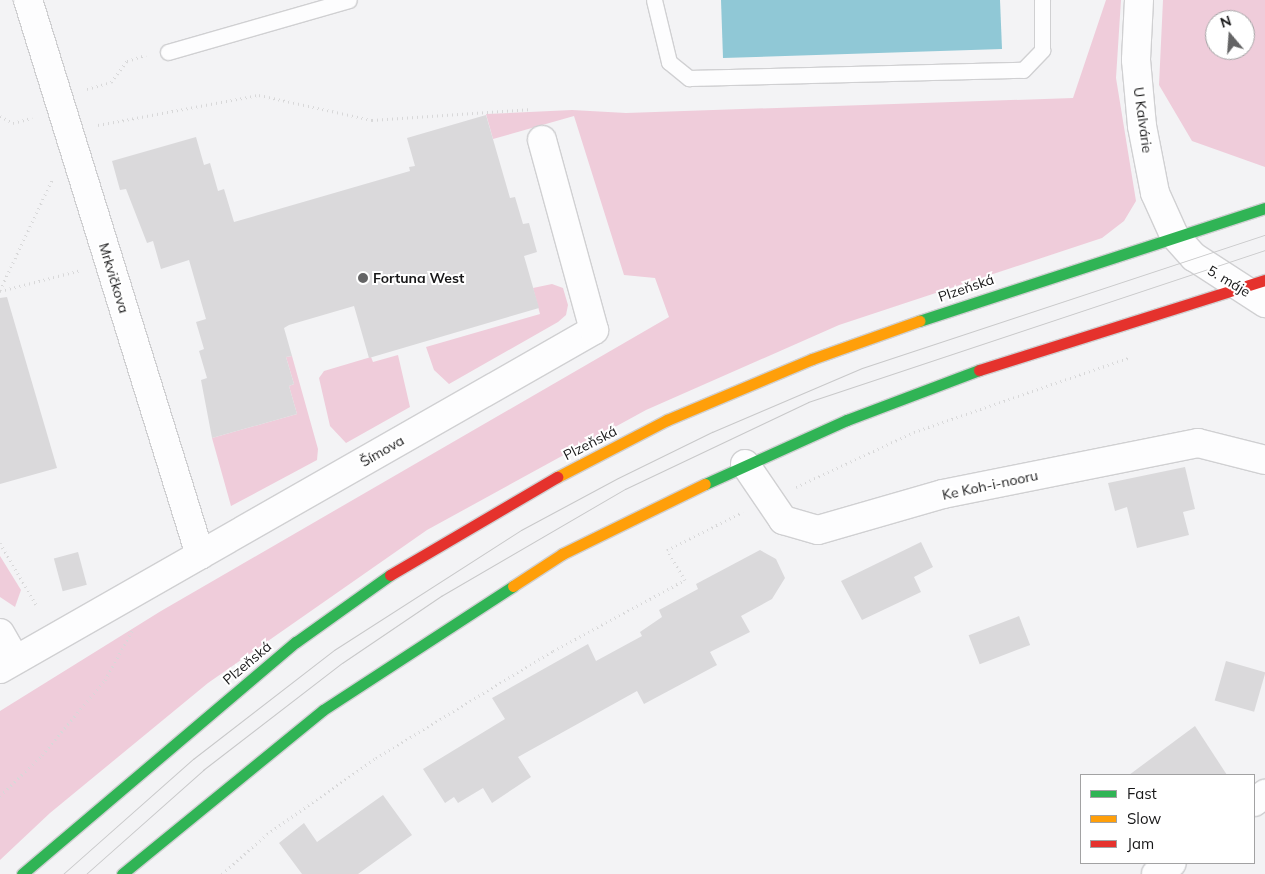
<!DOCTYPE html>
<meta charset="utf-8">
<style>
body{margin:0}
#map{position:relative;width:1265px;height:874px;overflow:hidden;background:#f3f3f5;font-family:Mulish,sans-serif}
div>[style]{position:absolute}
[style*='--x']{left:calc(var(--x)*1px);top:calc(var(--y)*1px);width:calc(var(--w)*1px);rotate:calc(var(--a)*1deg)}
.green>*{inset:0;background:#efccda}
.water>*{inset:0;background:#90c8d6}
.building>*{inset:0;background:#dad9db;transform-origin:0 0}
.path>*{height:3px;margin-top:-1.5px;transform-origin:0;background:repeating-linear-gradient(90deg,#d8d8d9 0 1px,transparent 0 5px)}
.roads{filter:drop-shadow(1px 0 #d0d0d2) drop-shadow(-1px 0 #d0d0d2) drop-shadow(0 1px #d0d0d2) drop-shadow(0 -1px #d0d0d2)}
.lane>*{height:15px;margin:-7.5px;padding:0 7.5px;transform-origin:7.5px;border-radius:7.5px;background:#fdfdfe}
.street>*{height:28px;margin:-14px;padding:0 14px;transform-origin:14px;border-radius:14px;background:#fdfdfe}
.fast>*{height:11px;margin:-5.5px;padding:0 5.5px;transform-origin:5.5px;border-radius:5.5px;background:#30b455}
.slow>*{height:11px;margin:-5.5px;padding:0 5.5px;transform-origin:5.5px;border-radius:5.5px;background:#ff9f0a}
.jam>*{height:11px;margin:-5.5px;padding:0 5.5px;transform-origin:5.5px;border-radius:5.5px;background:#e5322d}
.tram>*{height:1px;margin:-0.5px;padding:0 0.5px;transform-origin:0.5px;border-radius:0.5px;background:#c8c8c9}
.dots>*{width:14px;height:14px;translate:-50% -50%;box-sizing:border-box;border:2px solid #fff;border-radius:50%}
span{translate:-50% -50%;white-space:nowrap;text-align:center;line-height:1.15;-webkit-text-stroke:4px #fff;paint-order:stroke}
.street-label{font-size:14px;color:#171718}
.poi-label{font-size:14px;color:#171718;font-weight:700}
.left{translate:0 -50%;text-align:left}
.legend{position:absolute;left:1080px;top:774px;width:175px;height:90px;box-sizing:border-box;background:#fff;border:1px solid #a2a2a3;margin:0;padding:6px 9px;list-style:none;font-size:15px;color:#171718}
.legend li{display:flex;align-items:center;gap:10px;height:25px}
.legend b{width:25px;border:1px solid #a2a2a3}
.north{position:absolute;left:1205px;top:10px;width:50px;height:50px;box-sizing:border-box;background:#fff;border:1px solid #a2a2a3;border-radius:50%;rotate:342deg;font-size:14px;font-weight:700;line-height:20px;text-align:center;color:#171718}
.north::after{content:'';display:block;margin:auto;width:18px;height:22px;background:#646465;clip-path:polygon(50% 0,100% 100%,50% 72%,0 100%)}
</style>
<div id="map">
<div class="green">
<div style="clip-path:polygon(1106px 0,1121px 0,1116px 78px,1136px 201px,1124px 221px,1102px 238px,839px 325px,646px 410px,427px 530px,208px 683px,50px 813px,0 860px,0 711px,161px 611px,669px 317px,655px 278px,624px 275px,574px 116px,493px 139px,486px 114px,572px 110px,626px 113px,1073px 98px)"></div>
<div style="clip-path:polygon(evenodd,1163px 0,1265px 0,1265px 167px,1192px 141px,1159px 85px,1163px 0,1215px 20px,1245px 20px,1245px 50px,1215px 50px,1215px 20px)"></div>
<div style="clip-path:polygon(552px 284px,563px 288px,568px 305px,566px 315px,558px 322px,449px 384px,434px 370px,426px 347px,540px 314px,533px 288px)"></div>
<div style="clip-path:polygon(398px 355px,410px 407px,346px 443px,330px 426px,319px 378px,324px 371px,371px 357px,373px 362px)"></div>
<div style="clip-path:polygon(292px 356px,318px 449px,317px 460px,231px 506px,212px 438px,297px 414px,289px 386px,294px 384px,286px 357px)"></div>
<div style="clip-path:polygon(0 556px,21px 590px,15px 607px,0 597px)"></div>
</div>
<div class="water">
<div style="clip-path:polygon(721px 0,1000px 0,1002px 49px,723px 58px)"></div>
</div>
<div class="building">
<div style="clip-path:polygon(486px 115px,510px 198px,515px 197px,523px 224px,529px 223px,537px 252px,524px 256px,539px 308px,369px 358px,354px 306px,289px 325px,284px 328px,292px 356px,286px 357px,294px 384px,289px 386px,297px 414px,212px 438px,201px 380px,207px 378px,199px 351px,204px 349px,196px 322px,206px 319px,189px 260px,161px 269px,153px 241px,147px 243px,126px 189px,120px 190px,112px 161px,196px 137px,204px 165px,210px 163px,218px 191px,224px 189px,234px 222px,410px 171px,409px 167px,415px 166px,407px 138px)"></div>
<div style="clip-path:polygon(7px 297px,57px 468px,0 484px,0 298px)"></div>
<div style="clip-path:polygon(1185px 467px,1195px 509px,1183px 512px,1189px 535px,1137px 548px,1127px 507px,1115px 511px,1108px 483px)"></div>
<div style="clip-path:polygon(921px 542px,933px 567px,914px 577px,921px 592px,862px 620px,841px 581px)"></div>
<div style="clip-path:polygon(760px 550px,776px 559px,785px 578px,772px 599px,741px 616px,750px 632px,710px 652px,717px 665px,644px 704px,637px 691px,518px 757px,531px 777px,492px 803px,483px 788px,458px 803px,454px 797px,445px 803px,423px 769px,505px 719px,492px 698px,588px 644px,596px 661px,642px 636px,640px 632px,662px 617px,659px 610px,698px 589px,696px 584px)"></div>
<div style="left:78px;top:552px;width:34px;height:25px;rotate:75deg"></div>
<div style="left:1019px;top:616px;width:31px;height:54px;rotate:69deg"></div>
<div style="left:1226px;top:661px;width:41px;height:41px;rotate:16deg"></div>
<div style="clip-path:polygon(1195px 726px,1227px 775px,1129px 775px)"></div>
<div style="clip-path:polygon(383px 795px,412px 835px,358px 874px,302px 874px,279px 843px,304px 823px,317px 842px)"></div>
</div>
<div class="path">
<div style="--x:87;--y:89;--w:25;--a:-16"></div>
<div style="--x:111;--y:82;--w:26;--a:-53"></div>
<div style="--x:127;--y:61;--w:20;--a:-18"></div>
<div style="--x:0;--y:116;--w:15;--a:28"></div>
<div style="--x:13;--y:123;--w:20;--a:-15"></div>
<div style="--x:98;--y:125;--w:164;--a:-10.6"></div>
<div style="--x:259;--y:95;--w:116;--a:12.5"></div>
<div style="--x:372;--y:120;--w:160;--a:-3.9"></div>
<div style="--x:0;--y:290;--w:122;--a:-64.7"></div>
<div style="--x:0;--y:291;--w:84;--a:-14.5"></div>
<div style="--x:796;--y:487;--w:130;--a:-25"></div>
<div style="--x:914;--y:432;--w:229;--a:-19.1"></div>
<div style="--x:0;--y:543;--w:73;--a:59.6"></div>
<div style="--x:0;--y:796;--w:59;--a:-44.3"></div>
<div style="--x:42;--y:755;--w:98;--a:-50"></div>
<div style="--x:105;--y:680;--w:58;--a:-61.2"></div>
<div style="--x:222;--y:874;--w:60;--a:-41.6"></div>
<div style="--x:267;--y:834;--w:133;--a:-34.9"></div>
<div style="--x:376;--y:758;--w:207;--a:-31.2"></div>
<div style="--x:553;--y:651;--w:150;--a:-28.3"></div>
<div style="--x:685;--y:580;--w:35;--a:-121"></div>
<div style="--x:667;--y:550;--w:85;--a:-26.6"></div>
</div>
<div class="roads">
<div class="lane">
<div style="--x:654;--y:0;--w:64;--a:76.4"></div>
<div style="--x:669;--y:62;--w:26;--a:39"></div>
<div style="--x:689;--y:78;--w:334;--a:-1.4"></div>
<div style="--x:1023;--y:70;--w:28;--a:-46"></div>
<div style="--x:1042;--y:50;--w:50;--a:-90"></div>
<div style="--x:168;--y:52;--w:188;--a:-16"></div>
</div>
<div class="street">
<div style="--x:28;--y:0;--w:581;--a:72.78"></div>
<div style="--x:1139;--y:0;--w:60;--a:92.9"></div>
<div style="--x:1136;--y:60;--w:66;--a:84.8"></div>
<div style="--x:1142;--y:126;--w:68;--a:79"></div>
<div style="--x:1155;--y:193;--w:46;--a:65.7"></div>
<div style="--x:1174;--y:235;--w:30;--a:48"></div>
<div style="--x:1194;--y:257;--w:85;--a:32.9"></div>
<div style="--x:745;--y:464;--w:68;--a:55.8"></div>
<div style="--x:783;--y:520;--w:36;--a:16"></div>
<div style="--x:818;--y:530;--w:130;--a:-16.1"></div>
<div style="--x:943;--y:494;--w:260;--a:-11.3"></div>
<div style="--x:1198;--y:443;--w:69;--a:14.2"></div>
<div style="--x:0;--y:633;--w:30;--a:60"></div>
<div style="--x:0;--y:669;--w:684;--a:-29.71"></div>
<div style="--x:594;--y:330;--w:197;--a:-105.3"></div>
<div style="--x:1254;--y:802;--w:14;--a:-36"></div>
<div style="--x:1156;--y:874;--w:19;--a:-35"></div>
</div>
<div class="fast">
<div style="--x:919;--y:321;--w:364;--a:-18.1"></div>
<div style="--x:705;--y:484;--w:156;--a:-24.3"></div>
<div style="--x:847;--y:420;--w:141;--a:-20.7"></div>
<div style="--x:22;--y:874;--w:359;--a:-40.3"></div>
<div style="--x:296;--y:642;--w:115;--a:-35.5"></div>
<div style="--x:122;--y:874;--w:259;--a:-39.2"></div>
<div style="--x:323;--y:710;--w:227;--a:-33.1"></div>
</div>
<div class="slow">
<div style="--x:557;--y:477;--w:124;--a:-27.4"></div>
<div style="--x:667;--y:420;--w:157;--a:-22.8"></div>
<div style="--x:812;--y:359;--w:114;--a:-19.6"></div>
<div style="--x:513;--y:586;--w:59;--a:-33.1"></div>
<div style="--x:562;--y:554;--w:159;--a:-26.1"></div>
</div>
<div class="jam">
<div style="--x:979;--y:370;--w:300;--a:-17.5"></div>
<div style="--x:390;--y:575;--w:194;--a:-30.4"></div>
</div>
</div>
<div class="tram">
<div style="--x:63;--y:874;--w:174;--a:-41.5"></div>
<div style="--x:193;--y:759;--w:178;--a:-37.7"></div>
<div style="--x:334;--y:650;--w:222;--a:-32.7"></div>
<div style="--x:521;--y:530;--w:110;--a:-28.2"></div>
<div style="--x:618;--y:478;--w:105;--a:-26.1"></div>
<div style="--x:712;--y:432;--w:163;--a:-23.1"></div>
<div style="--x:862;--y:368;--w:424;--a:-18.3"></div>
<div style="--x:86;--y:874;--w:157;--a:-41.6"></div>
<div style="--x:203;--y:770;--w:175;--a:-37.6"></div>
<div style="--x:342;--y:663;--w:120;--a:-34.1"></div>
<div style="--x:441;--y:596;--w:213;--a:-30.2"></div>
<div style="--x:625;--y:489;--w:203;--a:-25.4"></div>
<div style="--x:808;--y:402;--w:482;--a:-18.4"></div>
</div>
<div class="dots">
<div style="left:363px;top:278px;background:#646465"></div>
</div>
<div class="street-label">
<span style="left:1143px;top:120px;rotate:82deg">U Kalvárie</span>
<span style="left:114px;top:278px;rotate:73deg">Mrkvičkova</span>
<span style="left:1229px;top:281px;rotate:31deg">5. máje</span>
<span style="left:966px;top:288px;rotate:-19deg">Plzeňská</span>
<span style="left:590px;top:443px;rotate:-27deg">Plzeňská</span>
<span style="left:382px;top:451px;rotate:-30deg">Šímova</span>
<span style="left:990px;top:485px;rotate:-12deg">Ke Koh-i-nooru</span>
<span style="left:247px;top:663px;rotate:-40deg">Plzeňská</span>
</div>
<div class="poi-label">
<span class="left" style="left:373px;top:278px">Fortuna West</span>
</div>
<ul class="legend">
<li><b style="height:6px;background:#30b455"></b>Fast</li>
<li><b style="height:6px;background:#ff9f0a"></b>Slow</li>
<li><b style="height:6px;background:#e5322d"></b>Jam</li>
</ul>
<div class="north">N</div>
</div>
